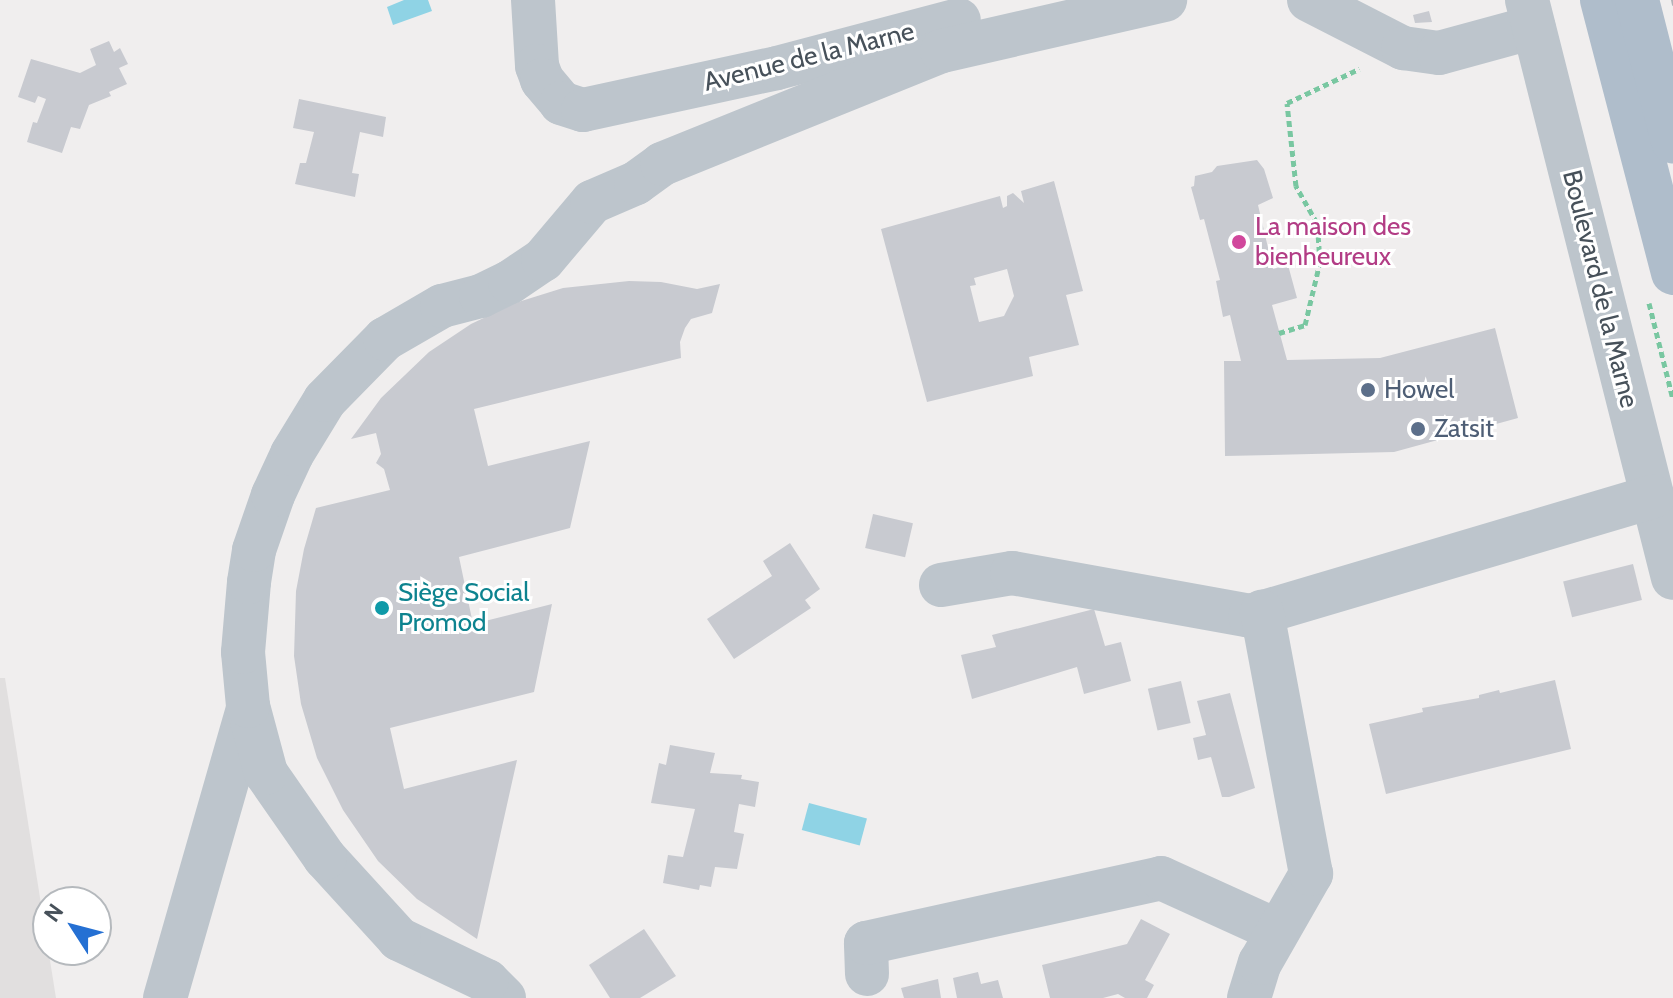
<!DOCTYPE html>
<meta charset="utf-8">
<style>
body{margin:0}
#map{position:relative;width:1673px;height:998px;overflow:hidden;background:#f0eeee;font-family:Cabin,sans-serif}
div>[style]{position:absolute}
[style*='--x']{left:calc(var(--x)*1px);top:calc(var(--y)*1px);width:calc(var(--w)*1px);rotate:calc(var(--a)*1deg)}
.education>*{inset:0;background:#e1dfdf}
.water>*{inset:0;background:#8fd3e5;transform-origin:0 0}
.building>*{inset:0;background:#c8cad0;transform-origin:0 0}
.path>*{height:5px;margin-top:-2.5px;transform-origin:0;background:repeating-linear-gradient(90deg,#79c7a1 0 6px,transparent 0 10px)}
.minor>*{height:44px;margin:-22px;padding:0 22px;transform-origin:22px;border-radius:22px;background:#bdc5cc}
.major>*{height:44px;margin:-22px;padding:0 22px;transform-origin:22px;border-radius:22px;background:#afbdcb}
.tram>*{height:2px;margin:-1px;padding:0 1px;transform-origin:1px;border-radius:1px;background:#b0b3b8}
.dots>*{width:22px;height:22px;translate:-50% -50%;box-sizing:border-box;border:4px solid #fff;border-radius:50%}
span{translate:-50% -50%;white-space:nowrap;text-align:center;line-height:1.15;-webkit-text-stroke:6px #fff;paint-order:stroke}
.street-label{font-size:26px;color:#47515a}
.hotel-label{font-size:26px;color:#b23c85}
.left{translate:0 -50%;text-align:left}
.service-label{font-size:26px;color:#4e5e75}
.culture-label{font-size:26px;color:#0d838f}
.north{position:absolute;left:32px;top:886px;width:80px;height:80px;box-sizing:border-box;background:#fff;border:2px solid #b5b9bd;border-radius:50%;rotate:306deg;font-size:22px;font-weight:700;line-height:32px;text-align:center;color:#47515a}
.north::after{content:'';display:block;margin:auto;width:28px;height:36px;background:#2570d3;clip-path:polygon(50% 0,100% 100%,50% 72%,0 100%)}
</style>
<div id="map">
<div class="education">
<div style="clip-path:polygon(0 678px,5px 678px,56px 998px,0 998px)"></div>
</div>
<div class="water">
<div style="clip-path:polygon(404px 0,428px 0,432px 11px,393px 25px,387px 7px)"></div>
<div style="left:809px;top:803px;width:60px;height:28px;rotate:15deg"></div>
</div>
<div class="building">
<div style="clip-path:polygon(1429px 11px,1432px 22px,1415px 23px,1413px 15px)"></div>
<div style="clip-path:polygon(109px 41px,114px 52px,120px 48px,128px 64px,119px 68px,127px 84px,109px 92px,111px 96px,89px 105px,80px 129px,71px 127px,62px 153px,27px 142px,33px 122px,37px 123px,46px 99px,38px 96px,35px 103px,18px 97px,31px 59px,80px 73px,96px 65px,90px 49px)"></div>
<div style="clip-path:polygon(299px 99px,386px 117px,383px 137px,360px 132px,352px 173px,359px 174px,355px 197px,295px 184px,300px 163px,306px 163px,314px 132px,293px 128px)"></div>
<div style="clip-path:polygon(1257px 160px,1264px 169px,1273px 198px,1258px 205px,1273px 269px,1288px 265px,1297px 298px,1272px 305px,1287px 360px,1380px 358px,1495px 328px,1518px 418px,1394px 452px,1225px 456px,1224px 361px,1241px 361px,1230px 315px,1223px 317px,1216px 281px,1220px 280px,1204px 219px,1200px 220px,1191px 187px,1194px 186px,1195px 176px,1212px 172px,1217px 166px)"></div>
<div style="clip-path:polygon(evenodd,1054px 181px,1083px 291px,1066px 295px,1079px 345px,1029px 357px,1033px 376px,927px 402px,881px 229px,1000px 196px,1003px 208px,1007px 206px,1007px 196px,1013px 193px,1024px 203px,1021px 191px,1054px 181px,1007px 269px,1014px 296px,1004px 316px,979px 322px,970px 286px,976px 285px,974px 278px,1007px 269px)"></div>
<div style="clip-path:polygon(629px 281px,661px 282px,697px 289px,720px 284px,712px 313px,691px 319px,685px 328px,680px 342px,681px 358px,474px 409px,488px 466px,590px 441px,570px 528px,459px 557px,473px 624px,552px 604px,534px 692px,390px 728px,404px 789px,517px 760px,477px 939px,417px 899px,378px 861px,343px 810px,317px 758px,301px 704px,294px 656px,296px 591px,304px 549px,316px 508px,390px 490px,384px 469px,376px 463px,381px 454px,376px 433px,351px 439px,381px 398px,429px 352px,471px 324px,515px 303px,563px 288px)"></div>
<div style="left:873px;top:514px;width:41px;height:35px;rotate:13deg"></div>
<div style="clip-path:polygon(790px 543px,820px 589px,805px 600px,811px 608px,734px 659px,707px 619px,772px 576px,763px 561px)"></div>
<div style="left:1633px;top:564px;width:37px;height:72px;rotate:76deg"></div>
<div style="clip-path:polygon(1094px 609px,1105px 646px,1121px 642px,1131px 681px,1084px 694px,1077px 667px,972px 699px,961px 655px,996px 647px,992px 635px)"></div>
<div style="clip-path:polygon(1555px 680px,1571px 749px,1386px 794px,1369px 724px,1423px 712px,1422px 708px,1479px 698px,1479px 695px,1499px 690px,1500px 693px)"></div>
<div style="left:1181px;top:681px;width:43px;height:34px;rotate:77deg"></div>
<div style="clip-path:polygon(1230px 693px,1255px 788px,1229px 797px,1222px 797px,1211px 757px,1198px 760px,1193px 738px,1206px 735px,1197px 701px)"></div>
<div style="clip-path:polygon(670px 745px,715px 753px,710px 773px,742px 775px,741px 779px,759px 782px,755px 807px,739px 804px,734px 832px,744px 834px,737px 869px,715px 867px,711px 887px,700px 885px,699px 890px,663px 883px,668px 855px,683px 857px,695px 809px,651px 803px,659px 763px,666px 765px)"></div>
<div style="clip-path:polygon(1141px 919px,1170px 934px,1145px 980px,1154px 985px,1147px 998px,1125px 998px,1118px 994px,1103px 998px,1050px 998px,1042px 965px,1127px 944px)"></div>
<div style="clip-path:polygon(644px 929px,676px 976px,640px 998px,610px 998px,589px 965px)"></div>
<div style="clip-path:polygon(978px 972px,981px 984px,998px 980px,1003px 998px,957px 998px,953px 978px)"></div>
<div style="clip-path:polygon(938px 979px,941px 998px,904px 998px,901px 988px)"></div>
</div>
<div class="path">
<div style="--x:1649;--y:303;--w:99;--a:76"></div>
<div style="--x:1279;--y:333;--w:27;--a:-17"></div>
<div style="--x:1305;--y:325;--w:65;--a:-76.6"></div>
<div style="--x:1320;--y:262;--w:39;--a:-94"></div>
<div style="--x:1317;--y:223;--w:43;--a:-119.6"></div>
<div style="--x:1296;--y:186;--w:83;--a:-96.2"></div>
<div style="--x:1287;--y:103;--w:80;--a:-25.3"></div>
</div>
<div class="minor">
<div style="--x:533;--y:0;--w:66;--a:86.5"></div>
<div style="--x:537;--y:66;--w:15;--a:70"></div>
<div style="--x:542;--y:80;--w:30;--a:50"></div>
<div style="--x:561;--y:103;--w:23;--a:18"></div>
<div style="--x:583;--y:110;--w:198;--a:-12.2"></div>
<div style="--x:777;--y:68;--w:188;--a:-14.8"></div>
<div style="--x:1309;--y:0;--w:106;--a:27.1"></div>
<div style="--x:1403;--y:48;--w:36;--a:8"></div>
<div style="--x:1439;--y:53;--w:98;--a:-15.3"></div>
<div style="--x:1527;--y:0;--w:596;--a:75.82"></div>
<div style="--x:941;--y:585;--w:72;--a:-9.6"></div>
<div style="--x:1012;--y:573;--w:242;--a:10.2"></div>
<div style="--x:1250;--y:616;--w:420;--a:-16.5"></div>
<div style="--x:867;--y:974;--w:31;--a:-92"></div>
<div style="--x:866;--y:943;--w:302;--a:-12.4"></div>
<div style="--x:1161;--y:878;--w:128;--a:24.4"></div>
<div style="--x:165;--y:998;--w:302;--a:-74"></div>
<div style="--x:504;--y:998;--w:24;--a:-135"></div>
<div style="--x:487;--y:981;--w:98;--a:-154.5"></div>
<div style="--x:399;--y:939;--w:110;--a:-132.4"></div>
<div style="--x:325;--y:858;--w:103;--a:-124.8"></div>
<div style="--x:266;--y:773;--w:69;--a:-105"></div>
<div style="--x:248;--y:706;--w:54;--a:-95.3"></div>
<div style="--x:243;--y:652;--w:70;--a:-85.1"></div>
<div style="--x:249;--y:582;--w:32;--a:-81"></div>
<div style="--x:254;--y:550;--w:58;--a:-70.9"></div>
<div style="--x:273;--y:495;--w:45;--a:-65.1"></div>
<div style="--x:292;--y:454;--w:63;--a:-58.6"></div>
<div style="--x:325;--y:400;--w:86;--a:-45.5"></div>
<div style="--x:385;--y:339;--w:66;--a:-30.1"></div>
<div style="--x:442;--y:306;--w:40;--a:-14.4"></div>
<div style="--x:481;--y:296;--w:32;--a:-26"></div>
<div style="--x:510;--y:282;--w:40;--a:-34"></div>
<div style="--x:543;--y:260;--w:76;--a:-49.8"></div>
<div style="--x:592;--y:202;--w:48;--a:-23.4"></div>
<div style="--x:636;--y:183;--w:32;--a:-36"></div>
<div style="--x:662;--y:164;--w:302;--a:-22"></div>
<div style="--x:942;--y:51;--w:229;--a:-12.9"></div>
<div style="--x:1249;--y:998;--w:37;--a:-73"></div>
<div style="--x:1260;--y:963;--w:103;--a:-60.2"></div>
<div style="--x:1311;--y:874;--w:267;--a:-100.6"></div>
</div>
<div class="major">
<div style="--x:1602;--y:0;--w:282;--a:75.4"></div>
<div style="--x:1637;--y:0;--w:146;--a:75.7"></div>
</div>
<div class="tram">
<div style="--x:1672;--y:0;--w:5;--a:79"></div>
</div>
<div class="dots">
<div style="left:1239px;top:242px;background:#d1479c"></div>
<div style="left:1368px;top:390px;background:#5c6f8a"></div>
<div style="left:1418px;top:429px;background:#5c6f8a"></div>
<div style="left:382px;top:608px;background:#0f9aa8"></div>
</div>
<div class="street-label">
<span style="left:809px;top:57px;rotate:-14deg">Avenue de la Marne</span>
<span style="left:1600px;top:289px;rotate:76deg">Boulevard de la Marne</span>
</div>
<div class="hotel-label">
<span class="left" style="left:1255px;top:242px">La maison des<br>bienheureux</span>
</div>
<div class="service-label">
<span class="left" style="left:1384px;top:390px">Howel</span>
<span class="left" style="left:1434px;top:429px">Zatsit</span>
</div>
<div class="culture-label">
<span class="left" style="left:398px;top:608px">Siège Social<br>Promod</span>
</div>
<div class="north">N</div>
</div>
